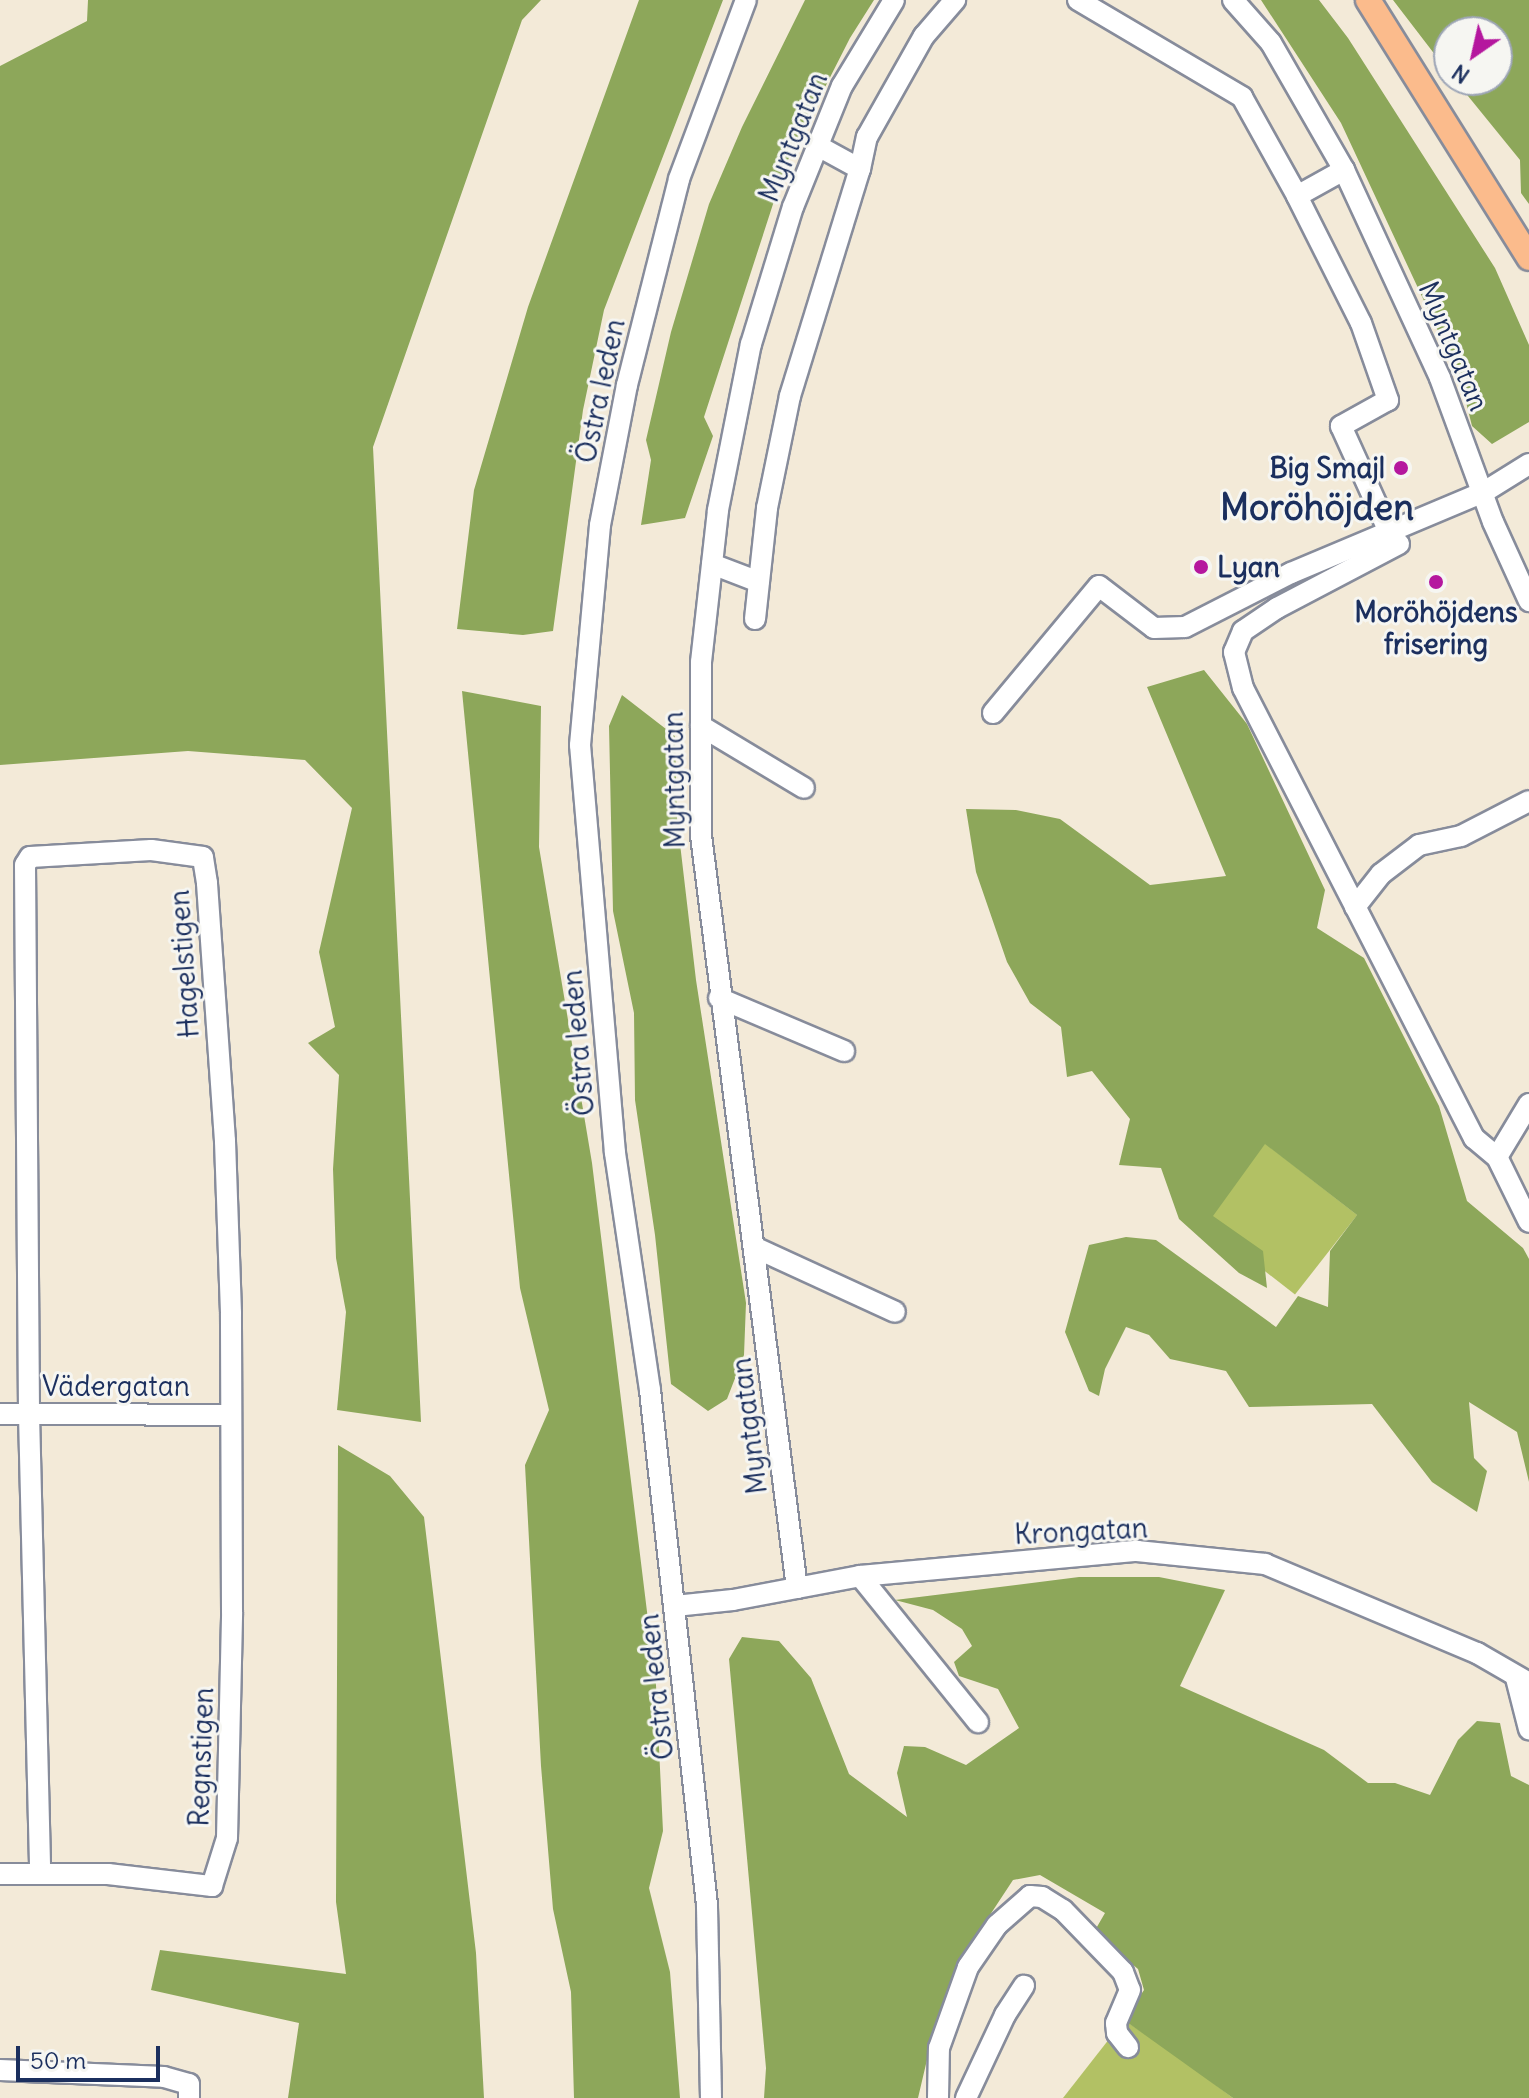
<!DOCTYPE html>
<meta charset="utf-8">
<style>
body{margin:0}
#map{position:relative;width:1529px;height:2098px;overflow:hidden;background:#f3ead8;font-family:Delius,sans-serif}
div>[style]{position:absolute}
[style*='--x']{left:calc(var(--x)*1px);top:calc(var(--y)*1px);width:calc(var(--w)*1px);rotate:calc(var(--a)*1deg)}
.green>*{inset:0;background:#b2c164;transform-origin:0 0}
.forest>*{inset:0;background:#8da75a}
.roads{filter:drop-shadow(2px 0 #878c9b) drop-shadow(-2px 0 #878c9b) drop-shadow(0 2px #878c9b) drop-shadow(0 -2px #878c9b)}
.minor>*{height:20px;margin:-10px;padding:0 10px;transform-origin:10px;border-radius:10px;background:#fff}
.major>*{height:24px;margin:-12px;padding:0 12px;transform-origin:12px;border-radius:12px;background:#fbbb8c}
.dots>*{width:22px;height:22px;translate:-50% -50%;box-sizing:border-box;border:4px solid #f6f6f2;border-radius:50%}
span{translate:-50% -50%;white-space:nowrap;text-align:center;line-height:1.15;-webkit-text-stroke:6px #f6f6f2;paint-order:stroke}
.street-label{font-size:28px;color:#1b2f5e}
.poi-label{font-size:28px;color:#1b2f5e;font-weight:700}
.right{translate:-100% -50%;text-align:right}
.left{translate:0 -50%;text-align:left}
.district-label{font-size:36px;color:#1b2f5e;font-weight:700}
.north{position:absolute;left:1433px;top:16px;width:80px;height:80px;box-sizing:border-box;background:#f6f6f2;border:2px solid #9ea6b7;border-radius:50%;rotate:214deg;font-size:22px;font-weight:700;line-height:32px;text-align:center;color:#1b2f5e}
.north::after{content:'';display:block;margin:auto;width:28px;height:36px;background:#b5179e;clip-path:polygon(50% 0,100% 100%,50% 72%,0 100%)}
.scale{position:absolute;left:16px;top:2046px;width:144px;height:36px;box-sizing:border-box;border:4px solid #1b2f5e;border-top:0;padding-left:10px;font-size:24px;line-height:28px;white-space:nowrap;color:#1b2f5e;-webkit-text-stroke:6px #f6f6f2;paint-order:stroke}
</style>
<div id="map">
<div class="green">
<div style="left:1265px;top:1143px;width:117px;height:101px;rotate:38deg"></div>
<div style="clip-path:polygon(1124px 2020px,1176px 2055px,1233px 2098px,1063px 2098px)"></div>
</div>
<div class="forest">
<div style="clip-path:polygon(88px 0,541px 0,522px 20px,373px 447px,421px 1422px,337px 1410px,346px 1312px,336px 1258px,333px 1169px,339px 1075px,308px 1043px,335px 1027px,319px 952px,352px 808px,305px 760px,188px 751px,0 765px,0 66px,87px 21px)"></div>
<div style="clip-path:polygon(639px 0,723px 0,604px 310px,583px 410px,553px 631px,523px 635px,457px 629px,474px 490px,528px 307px)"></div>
<div style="clip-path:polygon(805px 0,874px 0,850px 38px,786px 164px,704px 417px,713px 436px,685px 518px,641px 525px,651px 460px,646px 440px,671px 332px,709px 204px,742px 127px)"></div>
<div style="clip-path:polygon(1261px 0,1319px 0,1348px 38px,1495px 268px,1529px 345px,1529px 422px,1492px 444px,1472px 426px,1460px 378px,1341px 123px)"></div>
<div style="clip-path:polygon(1393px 0,1529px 0,1529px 204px,1521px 193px,1520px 160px,1455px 80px,1497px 80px,1497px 32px,1449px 32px,1449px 73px)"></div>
<div style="clip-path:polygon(1204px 670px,1247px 724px,1325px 890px,1317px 928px,1364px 958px,1439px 1106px,1467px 1201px,1523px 1248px,1529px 1259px,1529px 1482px,1517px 1432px,1469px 1402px,1474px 1458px,1487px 1471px,1477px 1512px,1432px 1482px,1372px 1404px,1249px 1407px,1226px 1371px,1170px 1359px,1149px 1335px,1126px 1327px,1105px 1369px,1099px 1396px,1089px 1391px,1065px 1332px,1089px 1245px,1126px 1237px,1156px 1240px,1276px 1327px,1298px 1296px,1328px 1307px,1330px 1251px,1357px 1215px,1265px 1144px,1213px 1216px,1263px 1251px,1267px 1288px,1239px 1273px,1179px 1219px,1161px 1168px,1119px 1165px,1130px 1119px,1092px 1071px,1067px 1077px,1061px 1027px,1030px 1003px,1007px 962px,976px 872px,966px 809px,1016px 810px,1060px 819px,1150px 885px,1226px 876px,1147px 687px)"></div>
<div style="clip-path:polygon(462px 691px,541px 706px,539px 847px,592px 1163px,656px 1685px,663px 1831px,649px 1888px,670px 1972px,680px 2098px,574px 2098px,571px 1992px,553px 1909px,541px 1766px,525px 1465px,549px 1410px,520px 1288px)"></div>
<div style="clip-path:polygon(622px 695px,675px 736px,677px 818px,696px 980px,746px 1303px,744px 1355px,727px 1399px,708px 1411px,671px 1384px,655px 1235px,635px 1100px,634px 1013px,613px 911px,609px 726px)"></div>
<div style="clip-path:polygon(338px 1445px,390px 1476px,424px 1517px,476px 1953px,484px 2098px,288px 2098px,299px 2023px,151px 1990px,160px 1950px,346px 1974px,336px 1902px)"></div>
<div style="clip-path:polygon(1079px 1577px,1159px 1577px,1225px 1590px,1180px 1686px,1324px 1750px,1368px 1783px,1395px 1783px,1430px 1795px,1458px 1740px,1477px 1721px,1500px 1723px,1511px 1776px,1529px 1785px,1529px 2098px,1233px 2098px,1124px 2020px,1144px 1990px,1138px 1969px,1094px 1932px,1105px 1913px,1040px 1875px,1013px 1880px,959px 1962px,934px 2030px,918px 2098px,764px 2098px,766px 2068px,729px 1659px,742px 1637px,779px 1641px,811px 1678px,849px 1774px,907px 1817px,897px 1773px,904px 1746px,925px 1747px,966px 1765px,1019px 1728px,998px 1689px,959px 1676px,954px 1662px,972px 1646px,962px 1629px,933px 1610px,895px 1600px)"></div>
</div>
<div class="roads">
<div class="minor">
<div style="--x:1078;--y:0;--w:191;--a:30.6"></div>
<div style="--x:1242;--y:97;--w:113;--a:60.9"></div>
<div style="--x:1297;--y:196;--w:54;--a:-29"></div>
<div style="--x:1233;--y:0;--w:57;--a:48.5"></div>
<div style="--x:1271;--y:43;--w:146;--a:60.1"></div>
<div style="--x:1344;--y:170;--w:229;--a:65.2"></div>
<div style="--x:1440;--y:378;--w:153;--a:69.8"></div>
<div style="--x:1493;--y:522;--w:87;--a:65.5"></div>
<div style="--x:818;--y:146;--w:48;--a:28.7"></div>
<div style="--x:860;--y:169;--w:33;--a:-78"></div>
<div style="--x:867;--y:137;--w:116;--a:-60.6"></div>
<div style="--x:924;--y:36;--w:48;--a:-49.3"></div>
<div style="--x:1297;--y:196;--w:142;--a:63.3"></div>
<div style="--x:1361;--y:323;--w:82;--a:70.7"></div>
<div style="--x:1388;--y:400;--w:54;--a:151"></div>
<div style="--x:1341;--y:426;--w:116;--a:65.6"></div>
<div style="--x:1399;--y:544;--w:138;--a:152.3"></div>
<div style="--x:1277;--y:608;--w:41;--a:145.9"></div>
<div style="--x:1243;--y:631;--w:23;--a:113"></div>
<div style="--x:1234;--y:652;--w:37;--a:76"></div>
<div style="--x:1243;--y:688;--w:506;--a:62.83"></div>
<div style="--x:1474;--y:1138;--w:30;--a:40"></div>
<div style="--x:712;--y:564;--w:50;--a:21"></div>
<div style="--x:755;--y:619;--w:112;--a:-83.8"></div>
<div style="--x:767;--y:508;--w:114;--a:-78.4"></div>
<div style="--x:790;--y:396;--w:238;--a:-72.9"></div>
<div style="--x:993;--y:713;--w:165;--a:-50.2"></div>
<div style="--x:1099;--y:586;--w:69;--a:37.4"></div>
<div style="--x:1154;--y:628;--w:31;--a:-2"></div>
<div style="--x:1185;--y:627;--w:119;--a:-27"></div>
<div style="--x:1291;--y:573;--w:209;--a:-22.8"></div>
<div style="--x:1484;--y:492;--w:53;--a:-31.9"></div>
<div style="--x:701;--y:726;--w:120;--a:31"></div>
<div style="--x:1355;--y:907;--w:42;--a:-51.8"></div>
<div style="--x:1381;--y:874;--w:48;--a:-37.3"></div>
<div style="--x:1419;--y:845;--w:43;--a:-12.1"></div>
<div style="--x:1461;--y:836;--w:76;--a:-27.2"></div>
<div style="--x:719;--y:998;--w:136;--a:23"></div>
<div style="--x:1529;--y:1104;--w:62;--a:121.1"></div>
<div style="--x:1497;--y:1157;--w:72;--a:63.8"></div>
<div style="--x:754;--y:1247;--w:155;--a:24.7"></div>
<div style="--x:0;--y:1414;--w:231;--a:0.2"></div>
<div style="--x:860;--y:1576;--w:188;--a:51.1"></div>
<div style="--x:797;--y:1588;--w:759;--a:-97.27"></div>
<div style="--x:701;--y:835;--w:173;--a:-90"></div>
<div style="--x:701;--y:662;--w:153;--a:-83.6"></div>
<div style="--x:718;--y:510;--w:169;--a:-78.8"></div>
<div style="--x:751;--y:344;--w:143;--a:-73"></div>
<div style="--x:793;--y:207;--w:131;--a:-68"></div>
<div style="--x:842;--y:86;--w:100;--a:-58.8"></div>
<div style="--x:675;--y:1606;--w:58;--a:-5.9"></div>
<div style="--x:733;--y:1600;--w:129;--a:-10.7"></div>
<div style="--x:860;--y:1576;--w:278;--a:-5.2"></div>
<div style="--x:1137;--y:1551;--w:129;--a:5.8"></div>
<div style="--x:1265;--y:1564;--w:230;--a:22.8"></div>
<div style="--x:1477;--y:1653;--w:60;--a:30"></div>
<div style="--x:1516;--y:1678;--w:53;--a:75.7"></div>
<div style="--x:0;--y:1874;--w:108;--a:0"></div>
<div style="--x:108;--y:1874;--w:105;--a:6.6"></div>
<div style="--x:212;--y:1886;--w:50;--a:-72.6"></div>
<div style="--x:227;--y:1838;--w:226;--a:-88.7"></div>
<div style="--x:232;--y:1612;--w:299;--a:-90.2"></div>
<div style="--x:231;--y:1313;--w:172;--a:-92"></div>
<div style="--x:225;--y:1141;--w:259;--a:-94"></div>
<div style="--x:207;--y:883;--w:26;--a:-99"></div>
<div style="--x:203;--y:857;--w:52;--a:-172.3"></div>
<div style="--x:151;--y:850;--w:121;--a:176.7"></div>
<div style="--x:30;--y:857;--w:9;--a:122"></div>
<div style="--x:25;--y:865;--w:549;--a:89.58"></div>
<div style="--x:29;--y:1414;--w:459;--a:88.6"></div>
<div style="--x:0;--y:2070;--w:164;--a:2.4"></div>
<div style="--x:164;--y:2077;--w:26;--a:16"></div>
<div style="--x:189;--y:2084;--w:14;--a:90"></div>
<div style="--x:711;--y:2098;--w:193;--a:-91.2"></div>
<div style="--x:707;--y:1905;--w:518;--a:-96.32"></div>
<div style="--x:650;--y:1390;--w:240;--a:-98.4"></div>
<div style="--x:615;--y:1153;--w:409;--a:-94.9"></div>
<div style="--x:580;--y:745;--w:221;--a:-84.8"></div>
<div style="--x:600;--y:525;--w:143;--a:-79.1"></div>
<div style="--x:627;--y:385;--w:212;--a:-75.8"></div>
<div style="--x:679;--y:179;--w:191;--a:-69.5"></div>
<div style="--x:938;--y:2098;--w:50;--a:-88.9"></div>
<div style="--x:939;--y:2048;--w:86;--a:-70.3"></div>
<div style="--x:968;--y:1967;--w:51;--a:-55.4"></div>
<div style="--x:997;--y:1925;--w:44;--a:-41.3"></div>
<div style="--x:1030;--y:1896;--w:12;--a:5"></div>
<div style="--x:1042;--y:1897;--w:25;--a:32"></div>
<div style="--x:1063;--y:1910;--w:86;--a:45.9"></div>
<div style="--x:1123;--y:1972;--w:19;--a:69"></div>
<div style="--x:1130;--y:1990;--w:36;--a:113"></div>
<div style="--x:1116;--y:2023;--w:10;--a:84"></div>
<div style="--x:1117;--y:2033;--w:18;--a:52"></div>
<div style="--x:966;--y:2098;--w:92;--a:-64.8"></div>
<div style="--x:1005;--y:2015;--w:35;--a:-57"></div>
</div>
<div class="major">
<div style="--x:1368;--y:0;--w:304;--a:58"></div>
</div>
</div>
<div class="dots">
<div style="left:1401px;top:468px;background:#b5179e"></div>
<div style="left:1201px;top:567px;background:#b5179e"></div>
<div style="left:1436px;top:582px;background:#b5179e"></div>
</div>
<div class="street-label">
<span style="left:793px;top:137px;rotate:-68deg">Myntgatan</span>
<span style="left:1454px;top:346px;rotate:67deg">Myntgatan</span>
<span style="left:600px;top:391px;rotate:-78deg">Östra leden</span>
<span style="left:674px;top:780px;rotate:-91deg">Myntgatan</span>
<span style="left:184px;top:964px;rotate:-94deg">Hagelstigen</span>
<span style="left:578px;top:1043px;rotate:-95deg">Östra leden</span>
<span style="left:116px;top:1386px">Vädergatan</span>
<span style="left:749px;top:1426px;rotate:-97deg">Myntgatan</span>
<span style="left:1081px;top:1531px;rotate:-3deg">Krongatan</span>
<span style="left:656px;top:1687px;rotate:-96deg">Östra leden</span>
<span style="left:201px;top:1757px;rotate:-88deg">Regnstigen</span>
</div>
<div class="poi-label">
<span class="right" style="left:1385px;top:468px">Big Smajl</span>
<span class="left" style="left:1217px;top:567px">Lyan</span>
<span style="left:1436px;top:628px">Moröhöjdens<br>frisering</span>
</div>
<div class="district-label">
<span style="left:1317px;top:508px">Moröhöjden</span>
</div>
<div class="north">N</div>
<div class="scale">50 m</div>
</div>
